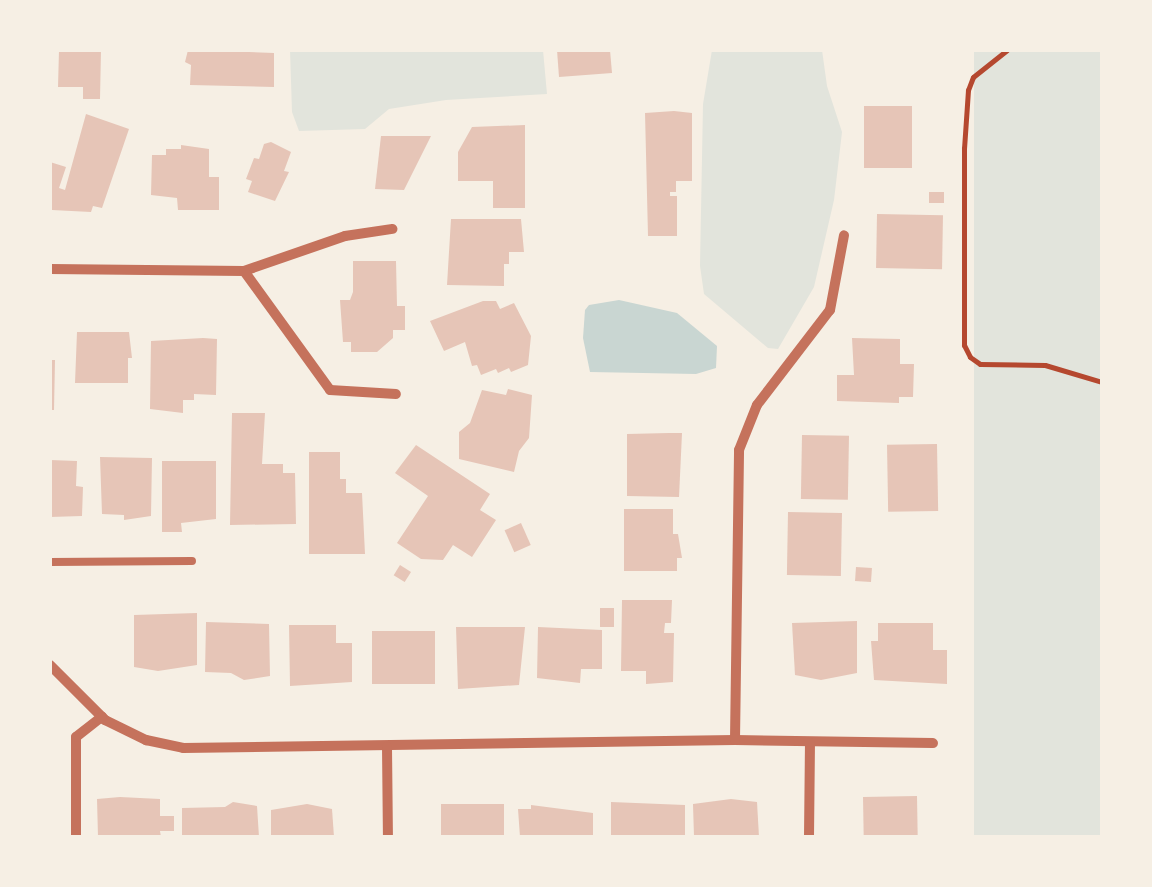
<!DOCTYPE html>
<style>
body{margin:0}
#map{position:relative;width:1152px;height:887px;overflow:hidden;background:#f6efe4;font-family:Ubuntu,sans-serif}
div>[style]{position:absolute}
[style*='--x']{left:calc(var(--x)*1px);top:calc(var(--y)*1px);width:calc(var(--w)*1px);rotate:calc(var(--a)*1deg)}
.green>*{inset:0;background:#e2e4dc;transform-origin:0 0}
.water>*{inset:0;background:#c9d6d2}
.building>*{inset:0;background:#e6c5b7;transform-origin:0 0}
.path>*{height:5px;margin:-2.5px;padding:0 2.5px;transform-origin:2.5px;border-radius:2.5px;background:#b5482f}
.service>*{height:8px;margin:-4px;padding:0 4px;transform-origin:4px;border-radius:4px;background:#c5725c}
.minor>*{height:10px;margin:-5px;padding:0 5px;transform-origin:5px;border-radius:5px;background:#c5725c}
span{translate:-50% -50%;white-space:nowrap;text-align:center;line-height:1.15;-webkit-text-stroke:8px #f6efe4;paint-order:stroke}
.frame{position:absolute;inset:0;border:52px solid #f6efe4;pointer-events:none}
</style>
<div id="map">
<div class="green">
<div style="clip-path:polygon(290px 50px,543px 50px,547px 94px,446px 100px,389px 109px,365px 129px,299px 131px,292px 112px)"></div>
<div style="clip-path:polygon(712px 50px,822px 50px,827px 86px,842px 132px,834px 200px,814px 287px,778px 349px,768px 348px,704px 294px,700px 266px,703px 104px)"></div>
<div style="left:974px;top:50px;width:128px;height:787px"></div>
</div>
<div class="water">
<div style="clip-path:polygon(619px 300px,677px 313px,717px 346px,716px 368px,696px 374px,590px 372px,583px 338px,585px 310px,589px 305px)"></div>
</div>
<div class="building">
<div style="clip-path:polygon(59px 50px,101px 50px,100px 99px,83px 99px,83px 87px,58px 87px)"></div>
<div style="clip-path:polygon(188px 50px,274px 53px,274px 87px,190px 85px,191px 65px,185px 62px)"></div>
<div style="clip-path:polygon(557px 50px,610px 50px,612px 73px,559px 77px)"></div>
<div style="left:864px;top:106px;width:48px;height:62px"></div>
<div style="clip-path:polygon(674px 111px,692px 113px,692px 181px,676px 181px,676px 192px,670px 192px,670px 196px,677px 196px,677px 236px,648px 236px,645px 113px)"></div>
<div style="clip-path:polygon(86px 114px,129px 129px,102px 208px,93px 206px,91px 212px,52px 210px,50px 162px,66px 167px,59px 188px,65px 190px)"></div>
<div style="clip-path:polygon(525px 125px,525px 208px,493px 208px,493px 181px,458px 181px,458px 152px,472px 127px)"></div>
<div style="clip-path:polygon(381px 136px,431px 136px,404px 190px,375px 189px)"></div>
<div style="clip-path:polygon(271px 142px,291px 152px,284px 171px,289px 172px,275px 201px,248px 192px,252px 181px,246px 179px,254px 158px,259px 159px,264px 144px)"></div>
<div style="clip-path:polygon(181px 145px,209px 149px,209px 177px,219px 177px,219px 210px,178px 210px,177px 198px,151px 195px,152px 155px,166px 155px,166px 149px,181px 149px)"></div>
<div style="left:929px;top:192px;width:15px;height:11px"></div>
<div style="left:877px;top:214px;width:66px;height:54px;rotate:1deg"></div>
<div style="clip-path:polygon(451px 219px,521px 219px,524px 252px,509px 252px,509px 264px,504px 264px,504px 286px,447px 285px)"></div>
<div style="clip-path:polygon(353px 261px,396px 261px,397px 306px,405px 306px,405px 330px,393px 330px,393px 338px,377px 352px,351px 352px,351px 342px,343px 342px,340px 300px,350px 300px,353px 292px)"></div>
<div style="clip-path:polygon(483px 301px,496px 301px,500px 309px,514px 303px,531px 336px,528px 365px,511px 372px,509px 368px,498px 373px,496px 369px,481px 375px,477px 365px,472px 366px,465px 342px,444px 351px,430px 321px)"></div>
<div style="clip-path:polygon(77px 332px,129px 332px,132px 358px,128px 358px,128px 383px,75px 383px)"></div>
<div style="clip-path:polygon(203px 338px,217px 339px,216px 395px,194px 394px,194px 400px,183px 400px,183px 413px,150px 409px,151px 341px)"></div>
<div style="clip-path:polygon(852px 338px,900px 339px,900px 364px,914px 364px,913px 397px,899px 397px,899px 403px,837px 401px,837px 375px,854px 375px)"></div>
<div style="clip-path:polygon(50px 360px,55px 360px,54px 410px,50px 410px)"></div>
<div style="clip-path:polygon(508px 389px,532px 395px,529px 438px,519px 451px,514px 472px,459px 459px,459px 432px,470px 423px,482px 390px,506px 395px)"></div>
<div style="clip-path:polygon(232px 413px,265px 413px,262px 464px,283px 464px,283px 473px,295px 473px,296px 524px,230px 525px)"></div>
<div style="clip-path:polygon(669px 433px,682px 433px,679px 497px,627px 496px,627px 434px)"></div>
<div style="left:802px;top:435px;width:47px;height:64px;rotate:1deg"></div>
<div style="left:937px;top:444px;width:67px;height:50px;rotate:89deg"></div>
<div style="clip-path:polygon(416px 445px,490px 494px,480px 510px,496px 520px,472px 557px,453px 545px,443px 560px,421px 559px,397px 543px,428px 496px,395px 473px)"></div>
<div style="clip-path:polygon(309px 452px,340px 452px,340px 479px,346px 479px,346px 493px,362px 493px,365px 554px,309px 554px)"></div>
<div style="clip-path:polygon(100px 457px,152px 458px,151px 516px,124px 520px,124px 515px,102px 514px)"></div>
<div style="clip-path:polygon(50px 460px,77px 461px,76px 486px,83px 487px,82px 516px,50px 517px)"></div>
<div style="clip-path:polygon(162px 461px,216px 461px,216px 519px,181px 523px,182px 532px,162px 532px)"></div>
<div style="clip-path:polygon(624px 509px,673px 509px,673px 534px,678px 534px,682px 558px,677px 558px,677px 571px,624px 571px)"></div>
<div style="left:788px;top:512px;width:54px;height:63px;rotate:1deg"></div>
<div style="left:521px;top:523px;width:24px;height:18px;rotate:66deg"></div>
<div style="left:400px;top:565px;width:13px;height:12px;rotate:32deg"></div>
<div style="left:856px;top:567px;width:16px;height:14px;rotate:4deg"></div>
<div style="clip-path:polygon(622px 600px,672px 600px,671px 623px,665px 623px,664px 633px,674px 633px,673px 682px,646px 684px,646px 671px,621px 671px)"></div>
<div style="left:600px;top:608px;width:14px;height:19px"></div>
<div style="clip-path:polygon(197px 613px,197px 665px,158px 671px,134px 667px,134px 615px)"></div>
<div style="clip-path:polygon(857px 621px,857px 673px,821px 680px,795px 675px,792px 623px)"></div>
<div style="clip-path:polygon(206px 622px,269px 624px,270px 676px,244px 680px,231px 673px,205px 672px)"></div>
<div style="clip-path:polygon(878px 623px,933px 623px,933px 650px,947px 650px,947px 684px,874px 680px,871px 641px,878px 641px)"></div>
<div style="clip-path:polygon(289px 625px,336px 625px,336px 643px,352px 643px,352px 682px,290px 686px)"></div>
<div style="clip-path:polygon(456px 627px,525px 627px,519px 685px,458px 689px)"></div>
<div style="clip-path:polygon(538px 627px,602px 630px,602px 669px,581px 669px,580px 683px,537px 678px)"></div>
<div style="left:372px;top:631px;width:63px;height:53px"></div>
<div style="left:917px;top:796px;width:41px;height:54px;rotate:89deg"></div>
<div style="clip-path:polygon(120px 797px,160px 799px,160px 816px,174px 816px,174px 831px,160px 831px,161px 837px,98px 837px,97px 799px)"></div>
<div style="clip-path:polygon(731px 799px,757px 802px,759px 837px,694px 837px,693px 804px)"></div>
<div style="clip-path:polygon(233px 802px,257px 806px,259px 837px,182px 837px,182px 808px,225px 807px)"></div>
<div style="clip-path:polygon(611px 802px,685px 805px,685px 835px,611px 837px)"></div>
<div style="clip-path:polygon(307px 804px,332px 809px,334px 837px,271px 837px,271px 810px)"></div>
<div style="left:504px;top:804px;width:33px;height:63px;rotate:90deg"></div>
<div style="clip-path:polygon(531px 805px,593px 813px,593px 837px,520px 837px,518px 809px,531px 809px)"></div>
</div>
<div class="path">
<div style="--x:1007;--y:50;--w:43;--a:141.5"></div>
<div style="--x:973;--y:77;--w:14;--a:111"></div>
<div style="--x:968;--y:90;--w:58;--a:93.9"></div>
<div style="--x:964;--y:148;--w:197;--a:90"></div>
<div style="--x:964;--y:345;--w:13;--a:63"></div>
<div style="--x:970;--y:357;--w:12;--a:35"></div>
<div style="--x:980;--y:364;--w:65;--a:0.9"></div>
<div style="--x:1045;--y:365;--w:59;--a:16.6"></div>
</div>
<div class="service">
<div style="--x:50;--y:562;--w:142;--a:-0.4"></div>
</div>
<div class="minor">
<div style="--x:50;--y:269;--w:194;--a:0.6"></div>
<div style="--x:244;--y:271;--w:107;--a:-19.1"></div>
<div style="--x:345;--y:236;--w:48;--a:-8.5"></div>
<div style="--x:244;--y:271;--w:147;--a:54.1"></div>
<div style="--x:330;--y:390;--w:66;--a:3.5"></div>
<div style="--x:50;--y:665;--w:78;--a:45"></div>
<div style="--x:105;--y:720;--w:46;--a:26"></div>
<div style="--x:146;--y:740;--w:38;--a:12"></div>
<div style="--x:183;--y:748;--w:552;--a:-0.83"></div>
<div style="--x:735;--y:740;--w:198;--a:0.9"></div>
<div style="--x:735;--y:740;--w:290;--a:-89.2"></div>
<div style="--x:739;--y:450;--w:48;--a:-68.2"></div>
<div style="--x:757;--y:405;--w:120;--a:-52.5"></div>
<div style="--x:830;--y:310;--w:76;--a:-79.4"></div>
<div style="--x:387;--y:747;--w:90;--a:89.4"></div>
<div style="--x:76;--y:837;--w:100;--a:-90"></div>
<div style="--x:76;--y:737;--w:33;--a:-38"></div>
<div style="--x:809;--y:837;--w:94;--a:-89.4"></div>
</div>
<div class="frame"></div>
</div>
